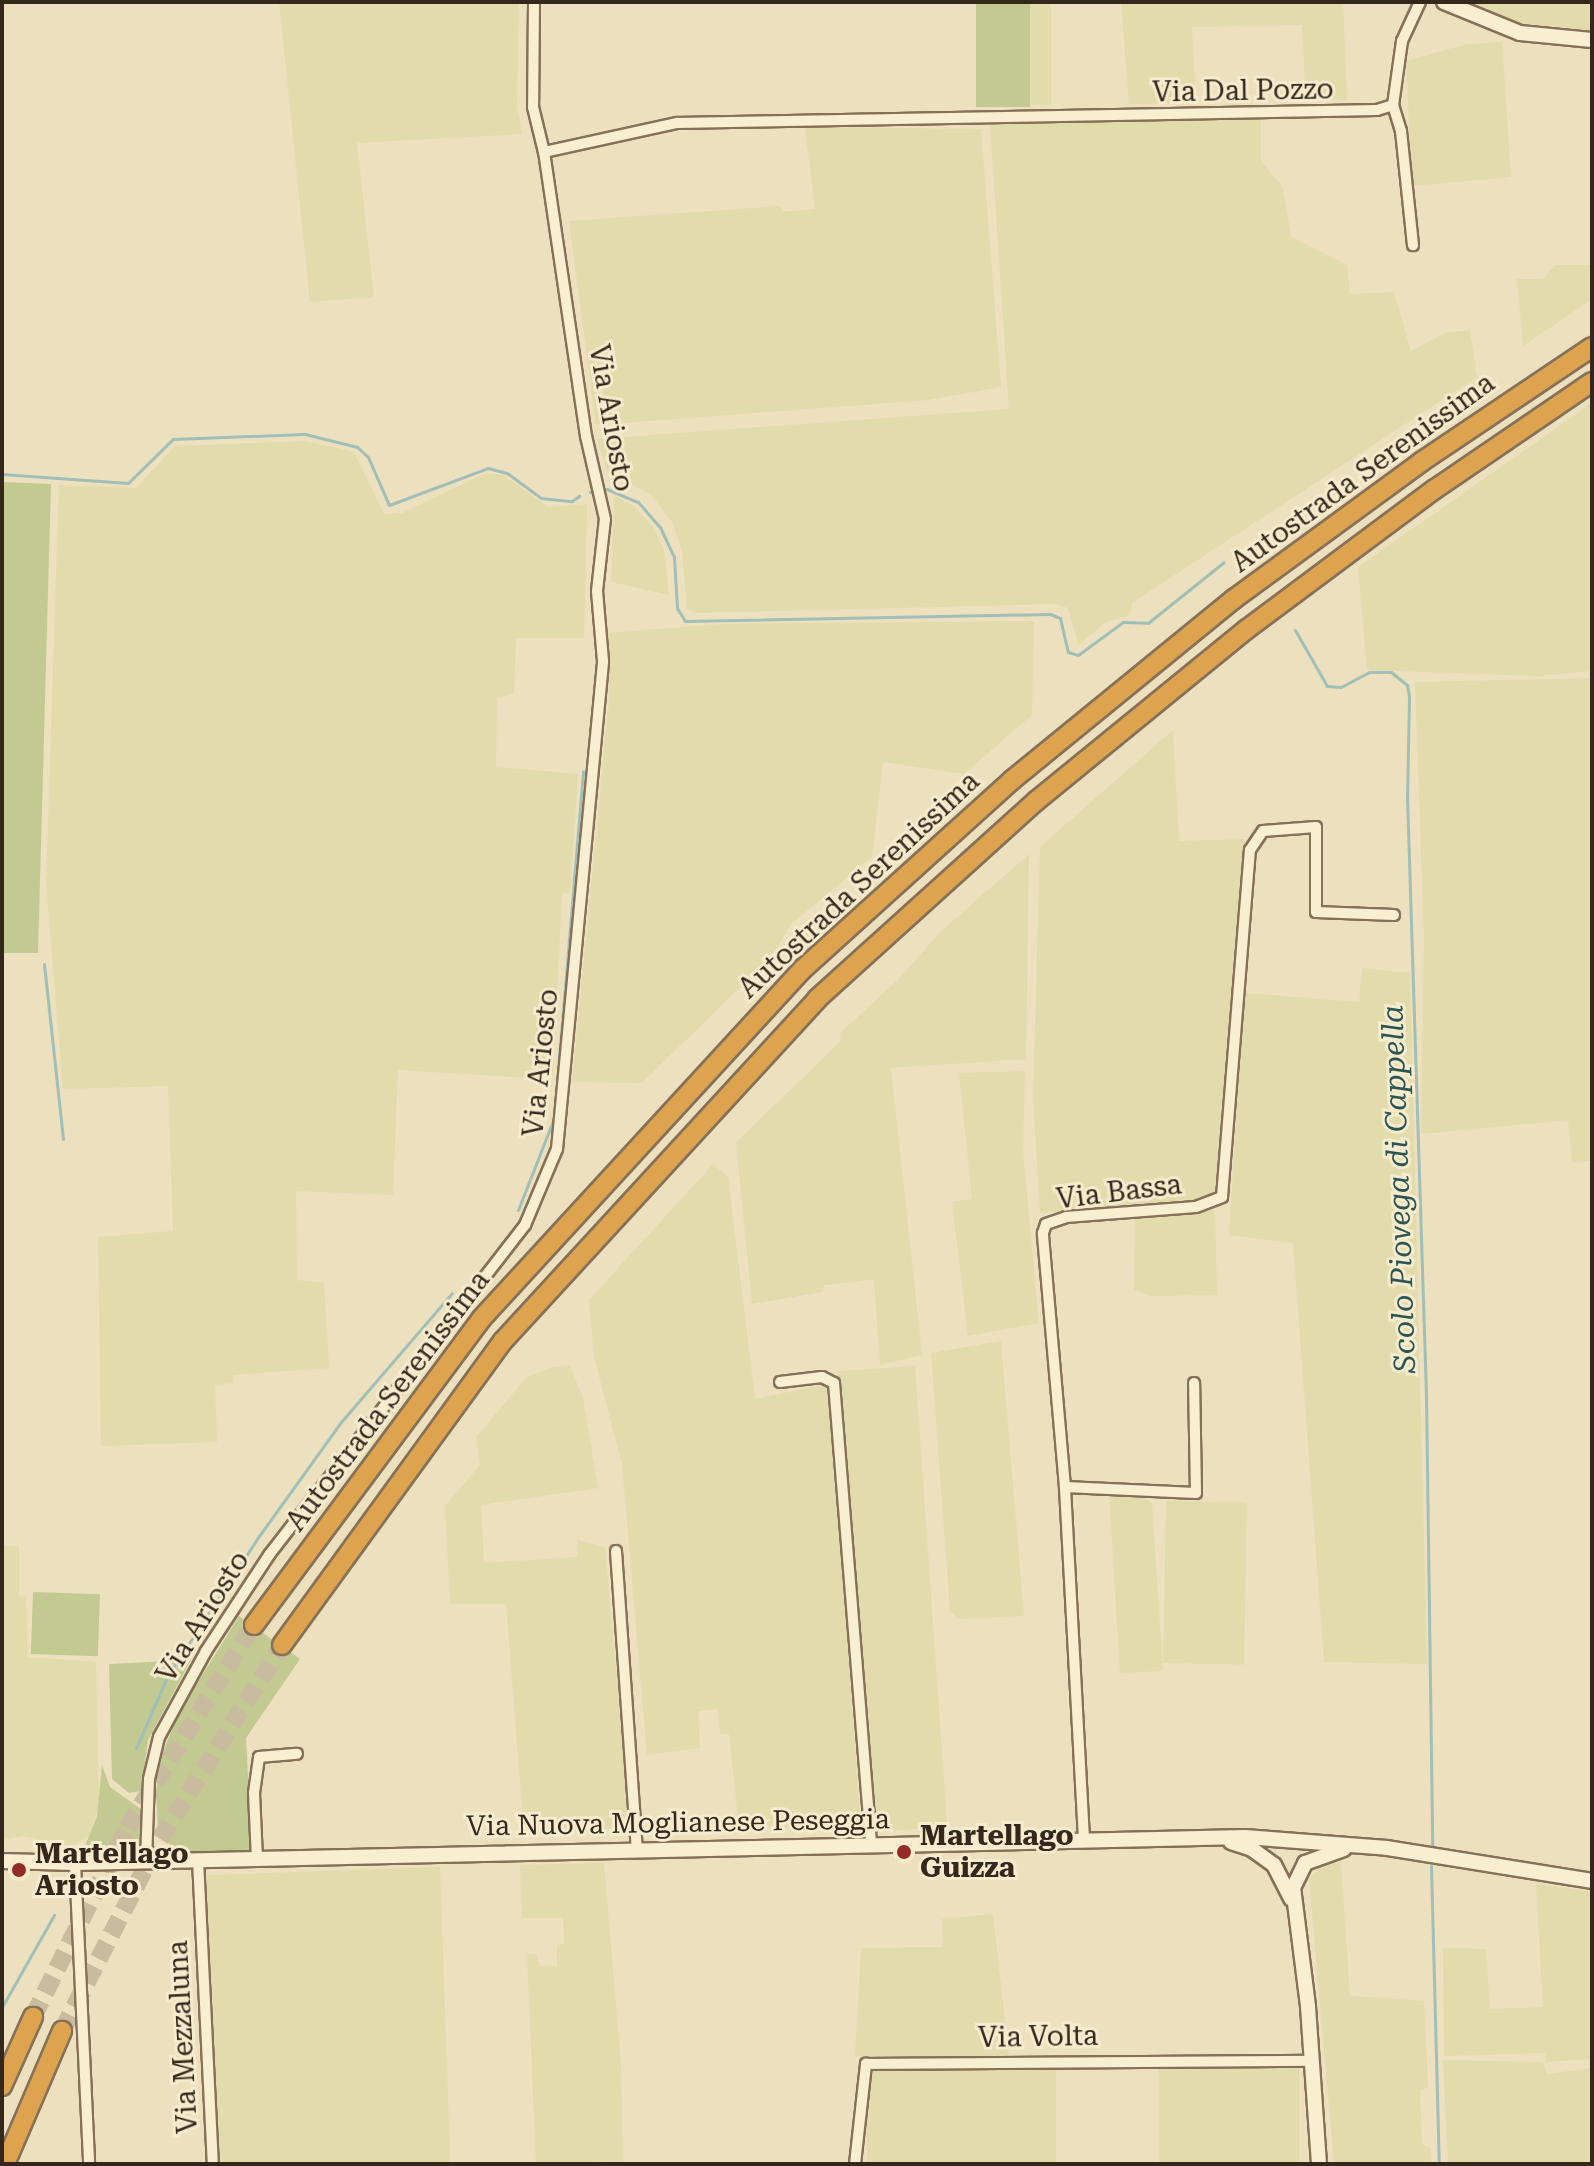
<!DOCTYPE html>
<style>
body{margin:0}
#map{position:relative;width:1594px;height:2166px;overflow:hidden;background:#ede0be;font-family:"Roboto Serif",serif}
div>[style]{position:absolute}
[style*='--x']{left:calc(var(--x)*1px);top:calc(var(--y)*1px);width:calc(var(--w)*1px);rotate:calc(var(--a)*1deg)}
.farmland>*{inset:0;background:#e2dbab;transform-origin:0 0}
.green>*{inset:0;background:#c2ca92;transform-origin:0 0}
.stream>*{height:3px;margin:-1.5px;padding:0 1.5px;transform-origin:1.5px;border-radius:1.5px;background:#a1bfb7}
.highway-tunnel>*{height:18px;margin-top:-9px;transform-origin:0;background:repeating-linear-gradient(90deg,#c8bb9e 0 18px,transparent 0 27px)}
.roads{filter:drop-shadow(2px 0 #857157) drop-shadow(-2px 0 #857157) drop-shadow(0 2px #857157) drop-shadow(0 -2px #857157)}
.street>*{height:10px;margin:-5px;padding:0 5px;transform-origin:5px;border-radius:5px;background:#f8eed1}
.secondary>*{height:14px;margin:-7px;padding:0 7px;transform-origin:7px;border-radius:7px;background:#f8eed1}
.highway>*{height:18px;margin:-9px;padding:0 9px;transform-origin:9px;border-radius:9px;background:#dda34e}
.dots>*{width:22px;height:22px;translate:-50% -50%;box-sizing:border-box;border:4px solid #f5ebcd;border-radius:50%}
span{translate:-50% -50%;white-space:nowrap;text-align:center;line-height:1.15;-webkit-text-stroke:6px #f5ebcd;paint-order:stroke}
.street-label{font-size:28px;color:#34281c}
.poi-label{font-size:28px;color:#34281c;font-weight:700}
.left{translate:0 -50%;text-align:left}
.water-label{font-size:30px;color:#2b5453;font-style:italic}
.frame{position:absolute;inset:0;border:4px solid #34281c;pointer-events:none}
</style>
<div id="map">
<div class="farmland">
<div style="clip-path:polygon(279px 2px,519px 2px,517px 107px,522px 134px,357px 143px,374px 297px,310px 302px)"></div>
<div style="left:1030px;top:2px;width:21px;height:103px"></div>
<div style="clip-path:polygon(1121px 2px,1343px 2px,1347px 100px,1306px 100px,1302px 25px,1192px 27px,1196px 103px,1129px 104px)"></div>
<div style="clip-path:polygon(1462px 2px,1592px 2px,1592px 30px,1508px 22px)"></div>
<div style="clip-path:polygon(1502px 42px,1511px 177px,1412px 186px,1406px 61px,1467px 44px)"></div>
<div style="clip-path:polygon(1261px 117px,1261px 161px,1283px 187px,1291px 237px,1347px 265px,1350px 294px,1394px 292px,1411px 351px,1445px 333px,1470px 330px,1477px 377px,1132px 603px,1130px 615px,1106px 622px,1079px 645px,1068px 608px,1055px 604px,695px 613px,687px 609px,682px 552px,672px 522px,651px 495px,607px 471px,597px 439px,1009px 409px,990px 123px)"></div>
<div style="clip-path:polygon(805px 127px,981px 129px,1001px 387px,928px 400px,596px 425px,569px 221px,780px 206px,782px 212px,815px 209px)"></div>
<div style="clip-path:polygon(1555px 265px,1592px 265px,1592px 299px,1523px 346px,1517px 279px,1543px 279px)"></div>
<div style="clip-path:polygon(1592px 403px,1592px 671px,1540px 676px,1367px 670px,1358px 567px)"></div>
<div style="clip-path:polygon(306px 441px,354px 452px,384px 514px,402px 513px,486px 473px,503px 475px,548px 507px,587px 504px,584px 638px,516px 638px,514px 694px,497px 698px,496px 767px,578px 774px,570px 893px,562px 894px,553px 1075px,547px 1079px,398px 1070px,393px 1195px,296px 1191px,297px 1280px,324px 1283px,329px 1368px,233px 1375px,233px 1383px,215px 1385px,217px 1442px,101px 1446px,98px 1237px,173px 1231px,168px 1086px,63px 1089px,46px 883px,59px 485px,136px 488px,175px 446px)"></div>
<div style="clip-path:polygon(614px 495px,634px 506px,655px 529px,664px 551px,669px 595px,611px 582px)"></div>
<div style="clip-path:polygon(1034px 621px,1032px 715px,964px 774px,883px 762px,872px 857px,791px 924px,772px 956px,642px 1083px,572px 1082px,609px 701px,608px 633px,721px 624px)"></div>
<div style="clip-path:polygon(1592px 678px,1592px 1160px,1572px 1163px,1568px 1120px,1421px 1134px,1424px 938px,1415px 682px)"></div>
<div style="clip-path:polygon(1173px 730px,1179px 841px,1245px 839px,1218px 1186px,1207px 1199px,1040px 1213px,1033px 1099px,1040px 847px)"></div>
<div style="clip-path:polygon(1029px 854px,1026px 1059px,891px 1068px,922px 1355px,880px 1365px,874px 1279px,824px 1285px,823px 1292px,752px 1304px,736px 1142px,841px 1041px,840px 1033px,899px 979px,939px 933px)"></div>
<div style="clip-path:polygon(1362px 968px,1410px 973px,1427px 1664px,1324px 1662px,1293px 1243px,1229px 1235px,1244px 993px,1359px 1002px)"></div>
<div style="clip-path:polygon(1025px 1071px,1023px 1151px,1039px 1323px,968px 1336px,952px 1202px,972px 1199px,959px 1073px)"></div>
<div style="clip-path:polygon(713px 1164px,728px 1177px,755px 1399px,828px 1384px,861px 1826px,739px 1829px,729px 1734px,720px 1734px,718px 1709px,698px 1711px,700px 1748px,647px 1755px,622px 1464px,594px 1357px,589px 1300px)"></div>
<div style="clip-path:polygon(1215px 1210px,1217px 1295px,1152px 1296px,1134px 1290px,1135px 1219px)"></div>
<div style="clip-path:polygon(1001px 1341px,1024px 1616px,957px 1619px,950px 1610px,931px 1353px)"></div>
<div style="clip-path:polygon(570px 1366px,583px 1398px,598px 1488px,481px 1505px,484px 1563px,577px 1557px,577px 1540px,605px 1547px,630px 1828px,524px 1834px,506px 1604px,450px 1604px,445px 1506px,480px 1465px,476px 1437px,527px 1377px,552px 1367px)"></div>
<div style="left:915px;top:1366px;width:462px;height:77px;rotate:86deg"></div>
<div style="clip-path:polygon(1109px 1494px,1140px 1496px,1152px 1503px,1163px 1671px,1120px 1673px)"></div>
<div style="left:1166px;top:1501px;width:81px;height:162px;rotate:1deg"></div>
<div style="clip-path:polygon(2px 1546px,19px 1546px,19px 1596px,26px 1597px,28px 1657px,96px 1662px,99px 1804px,89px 1837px,71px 1846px,23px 1836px,2px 1840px)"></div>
<div style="clip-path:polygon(1341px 1862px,1350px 1996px,1424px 2001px,1428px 2087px,1420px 2090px,1422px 2144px,1431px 2149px,1431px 2164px,1334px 2164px,1309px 1879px,1322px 1865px)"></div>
<div style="clip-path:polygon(604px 1863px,621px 2065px,623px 2161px,536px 2164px,527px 1954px,537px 1954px,539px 1966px,557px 1966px,557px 1945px,564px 1944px,563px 1918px,522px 1918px,520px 1865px)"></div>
<div style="left:440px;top:1867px;width:297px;height:237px;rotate:88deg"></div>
<div style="clip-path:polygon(1536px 1884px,1592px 1892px,1592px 2059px,1546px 2062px,1545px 2053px,1444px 2056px,1443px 1948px,1486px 1949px,1490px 2009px,1543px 2007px)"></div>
<div style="clip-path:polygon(993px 1914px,1009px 2057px,855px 2056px,861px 1948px,943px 1947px,942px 1919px)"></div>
<div style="clip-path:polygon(1443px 2060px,1543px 2062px,1547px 2074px,1592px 2068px,1592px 2164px,1448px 2164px)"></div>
<div style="left:867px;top:2066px;width:189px;height:98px"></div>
<div style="left:1159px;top:2067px;width:140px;height:97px"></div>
</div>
<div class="green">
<div style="left:976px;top:2px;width:54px;height:105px"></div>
<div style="clip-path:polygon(2px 482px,51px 484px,38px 953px,2px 953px)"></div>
<div style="left:33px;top:1592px;width:67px;height:62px;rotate:2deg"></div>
<div style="clip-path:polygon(239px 1616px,300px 1659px,246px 1738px,252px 1851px,177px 1853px,158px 1832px,156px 1791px,163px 1751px,180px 1711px)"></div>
<div style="clip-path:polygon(191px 1660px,148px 1740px,141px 1791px,129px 1793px,112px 1779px,109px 1664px)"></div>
<div style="clip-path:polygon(102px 1765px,110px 1787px,142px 1810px,142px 1830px,138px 1844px,121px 1856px,81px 1856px,97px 1816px)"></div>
</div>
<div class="stream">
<div style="--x:2;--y:474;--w:126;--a:4.1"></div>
<div style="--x:128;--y:483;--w:63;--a:-44.4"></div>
<div style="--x:173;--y:439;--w:132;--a:-2.2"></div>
<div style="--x:305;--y:434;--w:54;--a:14"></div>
<div style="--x:357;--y:447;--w:15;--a:42"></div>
<div style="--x:368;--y:457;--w:52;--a:66.4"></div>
<div style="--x:389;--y:505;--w:106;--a:-20.5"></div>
<div style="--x:488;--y:468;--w:20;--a:15"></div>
<div style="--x:507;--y:473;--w:42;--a:36.3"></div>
<div style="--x:541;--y:498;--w:31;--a:6"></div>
<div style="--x:572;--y:501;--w:9;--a:-36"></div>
<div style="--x:607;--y:489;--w:34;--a:23"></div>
<div style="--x:638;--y:502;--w:33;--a:49"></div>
<div style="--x:660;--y:527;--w:33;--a:65"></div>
<div style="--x:674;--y:557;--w:51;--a:86.6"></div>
<div style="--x:677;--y:608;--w:15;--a:58"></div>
<div style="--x:685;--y:621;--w:365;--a:-1.1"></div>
<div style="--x:1050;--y:614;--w:11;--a:22"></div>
<div style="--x:1060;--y:618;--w:35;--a:77"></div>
<div style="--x:1068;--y:652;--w:10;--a:17"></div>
<div style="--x:1078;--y:655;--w:56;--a:-36.3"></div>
<div style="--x:1123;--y:622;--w:25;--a:2"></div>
<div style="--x:1148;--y:623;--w:97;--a:-38.8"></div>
<div style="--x:590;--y:492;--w:4;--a:-34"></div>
<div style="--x:1295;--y:630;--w:64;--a:60.3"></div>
<div style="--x:1327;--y:686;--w:14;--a:4"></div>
<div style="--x:1341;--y:687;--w:32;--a:-28"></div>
<div style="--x:1369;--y:672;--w:22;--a:0"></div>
<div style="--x:1391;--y:672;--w:21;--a:39"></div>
<div style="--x:1407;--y:685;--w:11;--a:80"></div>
<div style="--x:1409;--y:696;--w:101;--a:91.1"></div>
<div style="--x:1407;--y:797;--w:599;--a:88.18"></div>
<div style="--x:1426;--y:1396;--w:449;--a:89.2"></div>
<div style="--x:44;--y:964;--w:176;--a:83.8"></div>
<div style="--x:518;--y:1210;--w:99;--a:-68.6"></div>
<div style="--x:554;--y:1118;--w:348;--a:-85.2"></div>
<div style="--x:136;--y:1748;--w:77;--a:-66.4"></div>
<div style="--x:167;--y:1677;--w:168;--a:-56.9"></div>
<div style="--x:259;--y:1536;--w:140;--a:-54.3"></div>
<div style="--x:341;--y:1422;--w:170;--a:-49.3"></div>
<div style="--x:76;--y:1855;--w:9;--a:-58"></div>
<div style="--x:1431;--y:1866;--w:298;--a:88.5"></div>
<div style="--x:2;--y:2007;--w:106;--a:-60.5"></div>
</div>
<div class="highway-tunnel">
<div style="--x:33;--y:2017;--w:211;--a:-63.6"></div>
<div style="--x:127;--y:1828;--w:239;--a:-58"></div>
<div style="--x:62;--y:2031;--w:216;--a:-63"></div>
<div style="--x:160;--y:1839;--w:229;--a:-57.8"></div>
</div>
<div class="roads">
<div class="street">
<div style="--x:534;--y:2;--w:105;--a:90.5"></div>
<div style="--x:533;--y:107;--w:46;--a:76.3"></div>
<div style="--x:544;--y:152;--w:136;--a:-12.3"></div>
<div style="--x:677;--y:123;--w:700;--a:-1.06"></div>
<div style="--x:1377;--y:110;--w:17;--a:-17"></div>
<div style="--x:1393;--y:105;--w:65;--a:-82"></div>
<div style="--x:1402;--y:41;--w:43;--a:-65.2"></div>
<div style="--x:1393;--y:105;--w:27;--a:73"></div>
<div style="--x:1401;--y:131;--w:115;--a:84"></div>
<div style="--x:780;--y:1382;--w:42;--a:-6.8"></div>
<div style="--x:822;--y:1377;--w:13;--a:27"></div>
<div style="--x:834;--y:1383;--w:462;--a:85.4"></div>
<div style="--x:1065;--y:1487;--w:131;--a:2.6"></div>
<div style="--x:1196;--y:1493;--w:110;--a:-91"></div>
<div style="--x:616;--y:1551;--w:300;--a:86"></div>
<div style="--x:1084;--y:1839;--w:353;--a:-93.1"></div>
<div style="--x:1065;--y:1487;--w:255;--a:-95"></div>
<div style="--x:1043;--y:1233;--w:9;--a:-72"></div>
<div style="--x:1046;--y:1224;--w:21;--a:-19"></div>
<div style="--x:1066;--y:1217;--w:130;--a:-4.4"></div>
<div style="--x:1196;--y:1207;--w:28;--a:-21"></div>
<div style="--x:1222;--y:1197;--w:348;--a:-85.4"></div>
<div style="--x:1250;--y:850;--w:23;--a:-56"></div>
<div style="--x:1263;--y:831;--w:53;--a:-4.3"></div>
<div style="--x:1316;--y:827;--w:85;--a:90"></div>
<div style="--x:1316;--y:912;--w:78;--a:2.2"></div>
<div style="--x:257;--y:1859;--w:66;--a:-92.6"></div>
<div style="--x:254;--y:1793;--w:36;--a:-82"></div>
<div style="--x:259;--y:1757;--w:38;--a:-5"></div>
<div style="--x:198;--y:1860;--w:304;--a:87.2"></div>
<div style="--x:146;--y:1861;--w:82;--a:-87.9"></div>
<div style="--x:149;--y:1779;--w:43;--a:-76.6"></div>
<div style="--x:159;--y:1737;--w:98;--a:-61.3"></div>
<div style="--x:206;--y:1651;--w:115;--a:-56.7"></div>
<div style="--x:269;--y:1555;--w:418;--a:-52.2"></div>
<div style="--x:525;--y:1225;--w:82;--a:-67.2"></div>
<div style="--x:557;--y:1149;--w:490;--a:-84.6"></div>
<div style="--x:603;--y:661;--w:70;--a:-94.9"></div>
<div style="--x:597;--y:591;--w:72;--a:-83.7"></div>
<div style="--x:605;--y:519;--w:85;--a:-102.9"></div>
<div style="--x:586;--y:436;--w:287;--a:-98.4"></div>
<div style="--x:75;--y:1863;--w:301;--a:87.3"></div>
<div style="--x:855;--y:2164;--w:101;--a:-83.7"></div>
<div style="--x:866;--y:2064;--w:446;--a:-0.4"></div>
</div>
<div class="secondary">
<div style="--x:1444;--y:2;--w:82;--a:22.2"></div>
<div style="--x:1520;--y:33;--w:72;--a:5.6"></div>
<div style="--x:1231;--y:1842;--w:22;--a:18"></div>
<div style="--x:1252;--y:1849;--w:27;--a:36"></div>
<div style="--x:1274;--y:1865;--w:38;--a:63"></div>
<div style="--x:2;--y:1861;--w:73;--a:1.6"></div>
<div style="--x:75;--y:1863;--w:1170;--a:-1.27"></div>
<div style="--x:1245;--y:1837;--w:142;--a:4.4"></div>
<div style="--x:1387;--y:1848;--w:208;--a:9.1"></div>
<div style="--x:1319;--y:2164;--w:158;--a:-94"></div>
<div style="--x:1308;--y:2006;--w:119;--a:-97.2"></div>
<div style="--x:1293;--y:1888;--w:28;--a:-64"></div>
<div style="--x:1305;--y:1863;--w:41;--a:-19.7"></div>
</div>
<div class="highway">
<div style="--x:254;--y:1625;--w:382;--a:-53.4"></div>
<div style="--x:482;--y:1318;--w:474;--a:-47.4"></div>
<div style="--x:803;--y:969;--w:282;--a:-42.1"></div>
<div style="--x:1012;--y:780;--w:286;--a:-39.2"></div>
<div style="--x:1234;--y:599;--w:232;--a:-36.2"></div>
<div style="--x:1421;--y:462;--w:206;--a:-33.9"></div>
<div style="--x:282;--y:1645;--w:376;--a:-54"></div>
<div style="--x:503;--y:1341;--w:464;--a:-47.4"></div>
<div style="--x:817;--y:999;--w:295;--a:-42.1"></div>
<div style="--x:1036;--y:801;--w:272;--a:-39.2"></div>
<div style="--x:1247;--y:629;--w:234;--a:-36.7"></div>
<div style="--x:1435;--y:489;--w:190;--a:-34.3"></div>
<div style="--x:2;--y:2086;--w:76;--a:-65.8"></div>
<div style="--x:5;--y:2164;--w:145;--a:-66.8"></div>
</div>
</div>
<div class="dots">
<div style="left:904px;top:1852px;background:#932b28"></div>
<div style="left:19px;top:1870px;background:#932b28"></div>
</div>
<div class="street-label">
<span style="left:1243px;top:91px;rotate:-1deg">Via Dal Pozzo</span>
<span style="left:611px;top:418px;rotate:80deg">Via Ariosto</span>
<span style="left:1363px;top:473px;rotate:-36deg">Autostrada Serenissima</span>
<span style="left:859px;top:885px;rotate:-43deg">Autostrada Serenissima</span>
<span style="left:541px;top:1063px;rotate:-84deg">Via Ariosto</span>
<span style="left:1119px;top:1192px;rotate:-7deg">Via Bassa</span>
<span style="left:388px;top:1401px;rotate:-53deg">Autostrada Serenissima</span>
<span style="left:203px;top:1617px;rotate:-58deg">Via Ariosto</span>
<span style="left:678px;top:1823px;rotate:-1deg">Via Nuova Moglianese Peseggia</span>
<span style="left:183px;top:2037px;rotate:-93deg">Via Mezzaluna</span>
<span style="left:1038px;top:2037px;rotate:-1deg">Via Volta</span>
</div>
<div class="poi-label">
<span class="left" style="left:920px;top:1852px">Martellago<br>Guizza</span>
<span class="left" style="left:35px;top:1870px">Martellago<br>Ariosto</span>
</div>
<div class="water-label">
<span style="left:1399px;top:1189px;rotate:-92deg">Scolo Piovega di Cappella</span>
</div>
<div class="frame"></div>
</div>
